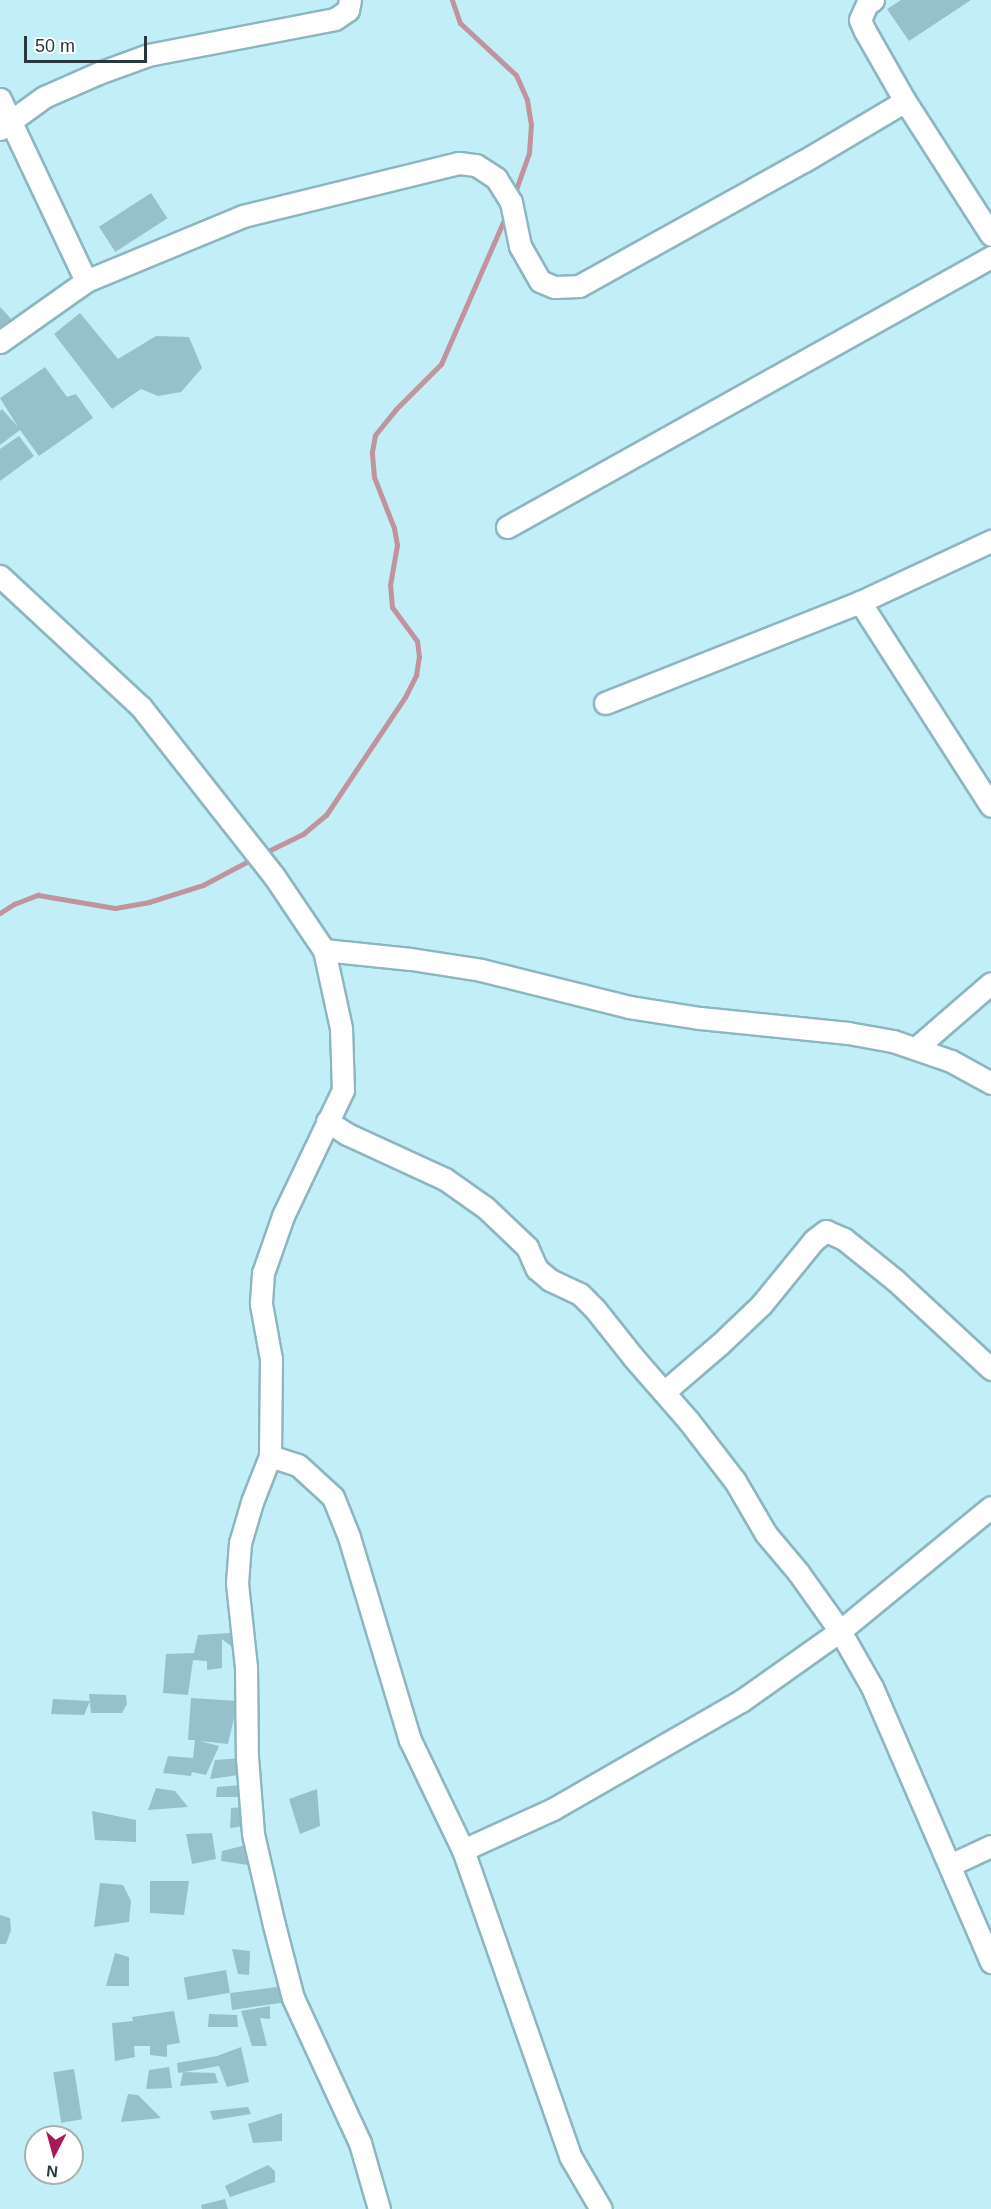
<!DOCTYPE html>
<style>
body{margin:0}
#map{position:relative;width:991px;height:2209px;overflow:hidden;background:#c2eef8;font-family:Helvetica,sans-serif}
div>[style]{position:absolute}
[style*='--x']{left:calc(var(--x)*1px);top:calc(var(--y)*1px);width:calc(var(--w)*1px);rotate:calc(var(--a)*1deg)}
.stream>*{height:5px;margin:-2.5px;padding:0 2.5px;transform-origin:2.5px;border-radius:2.5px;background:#c0939e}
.building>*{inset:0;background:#96c1ca;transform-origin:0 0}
.roads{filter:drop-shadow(2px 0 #8cb6c0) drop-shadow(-2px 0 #8cb6c0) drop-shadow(0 2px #8cb6c0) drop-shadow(0 -2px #8cb6c0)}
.minor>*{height:21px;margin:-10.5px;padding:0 10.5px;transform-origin:10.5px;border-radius:10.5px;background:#fff}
span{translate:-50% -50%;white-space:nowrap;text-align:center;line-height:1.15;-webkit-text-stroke:4.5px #fff;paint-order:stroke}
.north{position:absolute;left:24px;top:2125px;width:60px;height:60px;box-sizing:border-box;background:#fff;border:2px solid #a9b0b1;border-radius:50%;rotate:186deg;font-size:16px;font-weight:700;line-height:24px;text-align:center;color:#28393d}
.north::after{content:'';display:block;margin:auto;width:21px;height:27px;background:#a91957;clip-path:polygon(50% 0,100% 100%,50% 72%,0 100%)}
.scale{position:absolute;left:24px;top:36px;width:123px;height:27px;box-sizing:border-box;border:3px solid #28393d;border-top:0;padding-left:8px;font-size:18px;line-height:21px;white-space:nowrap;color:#28393d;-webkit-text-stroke:4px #fff;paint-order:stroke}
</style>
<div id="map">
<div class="stream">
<div style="--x:452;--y:0;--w:24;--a:71"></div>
<div style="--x:460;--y:23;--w:76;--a:42.9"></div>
<div style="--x:516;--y:75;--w:27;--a:66"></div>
<div style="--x:527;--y:100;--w:24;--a:81"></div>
<div style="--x:531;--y:124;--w:29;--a:94"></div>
<div style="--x:529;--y:153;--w:45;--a:109.7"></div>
<div style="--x:262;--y:854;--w:46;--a:-26"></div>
<div style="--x:303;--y:834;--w:30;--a:-40"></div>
<div style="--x:326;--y:815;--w:142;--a:-56.2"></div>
<div style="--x:405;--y:697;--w:25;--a:-63"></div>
<div style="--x:416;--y:675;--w:18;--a:-81"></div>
<div style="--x:419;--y:657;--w:16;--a:-97"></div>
<div style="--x:417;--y:641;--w:42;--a:-126.3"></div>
<div style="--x:392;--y:607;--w:22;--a:-95"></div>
<div style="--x:390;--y:585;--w:41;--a:-80.1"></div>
<div style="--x:397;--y:545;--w:17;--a:-100"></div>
<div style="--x:394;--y:528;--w:55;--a:-111.4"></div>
<div style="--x:374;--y:477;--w:25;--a:-95"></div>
<div style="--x:372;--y:452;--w:17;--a:-80"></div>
<div style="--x:375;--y:435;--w:33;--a:-51"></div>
<div style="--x:396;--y:409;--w:64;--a:-45"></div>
<div style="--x:441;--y:364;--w:163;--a:-66.4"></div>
<div style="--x:0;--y:913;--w:17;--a:-33"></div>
<div style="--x:14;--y:904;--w:26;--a:-21"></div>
<div style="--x:38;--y:895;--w:78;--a:9.6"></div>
<div style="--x:115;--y:908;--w:35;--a:-10"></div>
<div style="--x:149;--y:902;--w:57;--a:-17.5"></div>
<div style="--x:203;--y:885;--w:58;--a:-27.9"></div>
</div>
<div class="building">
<div style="clip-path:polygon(901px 0,971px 0,909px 41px,887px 9px)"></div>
<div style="left:151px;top:193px;width:30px;height:62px;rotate:57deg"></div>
<div style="clip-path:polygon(0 307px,15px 323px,0 336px)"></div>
<div style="clip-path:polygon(80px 313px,118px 359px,156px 336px,189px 337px,202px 368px,181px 392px,158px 396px,141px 389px,112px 409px,54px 334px)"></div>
<div style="clip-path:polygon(45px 367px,67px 397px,76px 394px,93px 418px,39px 456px,20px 430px,0 445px,0 411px,2px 409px,18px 427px,0 398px)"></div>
<div style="clip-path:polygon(19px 436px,34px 456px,0 481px,0 449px)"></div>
<div style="clip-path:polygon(231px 1633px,231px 1646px,222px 1639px,222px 1668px,207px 1670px,207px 1661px,193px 1660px,188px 1695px,163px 1693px,166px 1654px,194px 1653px,198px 1635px)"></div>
<div style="clip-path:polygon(89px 1694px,126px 1695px,127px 1704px,122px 1713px,91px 1713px)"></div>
<div style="clip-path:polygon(191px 1698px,238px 1701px,228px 1744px,200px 1741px,219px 1746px,206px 1775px,192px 1772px,191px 1776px,163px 1773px,168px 1756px,193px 1758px,195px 1740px,188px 1740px)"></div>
<div style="clip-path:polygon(53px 1699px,90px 1701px,84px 1715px,51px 1714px)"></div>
<div style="clip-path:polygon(243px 1758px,239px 1775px,210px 1779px,215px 1760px)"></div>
<div style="clip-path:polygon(242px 1785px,242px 1797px,216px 1797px,217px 1787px)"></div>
<div style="clip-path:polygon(156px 1788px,175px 1791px,188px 1807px,148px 1810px)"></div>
<div style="clip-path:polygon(317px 1789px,320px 1826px,300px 1834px,289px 1799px)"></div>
<div style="clip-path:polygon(242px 1807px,245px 1826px,230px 1828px,231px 1808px)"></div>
<div style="clip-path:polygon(92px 1811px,136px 1820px,136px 1842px,95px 1840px)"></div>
<div style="clip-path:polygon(212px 1833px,216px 1859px,192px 1864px,186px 1834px)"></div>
<div style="clip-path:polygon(246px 1845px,248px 1865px,221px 1861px,222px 1851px)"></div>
<div style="clip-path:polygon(150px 1881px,189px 1881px,184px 1915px,150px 1913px)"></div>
<div style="clip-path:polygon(100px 1883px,123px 1885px,131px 1901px,129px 1922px,94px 1927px)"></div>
<div style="clip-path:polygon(0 1915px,10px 1918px,11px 1930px,6px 1944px,0 1944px)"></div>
<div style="clip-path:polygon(232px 1949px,250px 1951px,249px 1975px,238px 1974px)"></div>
<div style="clip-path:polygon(115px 1953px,129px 1957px,129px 1986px,106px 1986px)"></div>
<div style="left:226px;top:1970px;width:23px;height:43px;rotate:80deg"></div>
<div style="clip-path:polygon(277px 1987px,288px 2002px,232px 2010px,230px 1993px)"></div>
<div style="clip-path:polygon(270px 2006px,270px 2019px,260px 2018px,267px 2046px,252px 2046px,241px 2011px)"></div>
<div style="clip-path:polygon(174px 2011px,180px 2043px,167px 2045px,167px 2057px,150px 2055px,150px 2046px,134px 2046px,135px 2057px,115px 2061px,112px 2023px,133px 2021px,132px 2017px)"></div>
<div style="clip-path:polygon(209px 2014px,237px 2015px,238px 2027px,208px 2027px)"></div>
<div style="clip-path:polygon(241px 2047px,249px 2082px,227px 2087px,219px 2066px,178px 2073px,177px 2063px,217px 2056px)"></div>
<div style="clip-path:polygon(169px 2067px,172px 2088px,146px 2089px,149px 2070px)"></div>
<div style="left:74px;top:2069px;width:51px;height:21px;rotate:81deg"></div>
<div style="clip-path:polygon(183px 2072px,215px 2073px,218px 2083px,180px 2086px)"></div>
<div style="clip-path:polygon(128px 2094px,138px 2095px,161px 2118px,121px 2122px)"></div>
<div style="clip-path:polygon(248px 2107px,251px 2114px,213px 2120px,210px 2111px)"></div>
<div style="clip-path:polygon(282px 2113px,282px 2141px,253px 2143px,248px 2124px)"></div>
<div style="clip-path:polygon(268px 2165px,275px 2171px,275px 2182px,230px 2197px,225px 2186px)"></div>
<div style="clip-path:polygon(225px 2199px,228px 2209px,202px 2209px,201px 2205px)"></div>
</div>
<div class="roads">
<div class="minor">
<div style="--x:873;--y:0;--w:7;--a:146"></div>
<div style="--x:867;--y:4;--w:17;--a:114"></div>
<div style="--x:860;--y:20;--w:12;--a:66"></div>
<div style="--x:865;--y:31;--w:81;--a:60.3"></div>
<div style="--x:905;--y:101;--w:159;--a:57.3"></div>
<div style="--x:0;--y:99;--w:201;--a:64.7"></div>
<div style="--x:0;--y:129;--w:54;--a:-36"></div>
<div style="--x:44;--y:97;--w:60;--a:-23.6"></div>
<div style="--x:99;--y:73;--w:52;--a:-20.2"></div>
<div style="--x:148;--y:55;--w:190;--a:-10.9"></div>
<div style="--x:335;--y:19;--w:16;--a:-35"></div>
<div style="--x:348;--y:10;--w:10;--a:-79"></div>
<div style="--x:0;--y:342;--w:105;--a:-35.3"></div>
<div style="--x:86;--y:281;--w:170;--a:-22.5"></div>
<div style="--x:243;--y:216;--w:222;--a:-13.8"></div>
<div style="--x:459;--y:163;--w:17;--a:7"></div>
<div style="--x:476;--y:165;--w:24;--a:33"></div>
<div style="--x:496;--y:178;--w:28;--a:58"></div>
<div style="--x:511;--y:202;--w:45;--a:78.4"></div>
<div style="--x:520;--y:246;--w:40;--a:60.3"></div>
<div style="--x:540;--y:281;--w:15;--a:23"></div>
<div style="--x:554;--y:287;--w:25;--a:-2"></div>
<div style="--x:579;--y:286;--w:257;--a:-29.1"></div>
<div style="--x:804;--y:161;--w:117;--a:-30.7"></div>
<div style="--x:507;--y:527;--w:554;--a:-29.16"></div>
<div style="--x:0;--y:576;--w:192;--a:42.9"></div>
<div style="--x:141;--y:707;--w:215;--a:51.8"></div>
<div style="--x:274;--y:876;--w:89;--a:56"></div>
<div style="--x:324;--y:950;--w:80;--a:77.7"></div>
<div style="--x:341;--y:1028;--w:62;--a:88.2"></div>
<div style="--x:343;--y:1090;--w:140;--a:115.5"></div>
<div style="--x:283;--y:1216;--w:60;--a:109.3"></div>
<div style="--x:263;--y:1273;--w:31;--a:94"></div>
<div style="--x:261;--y:1304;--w:56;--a:79.7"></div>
<div style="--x:271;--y:1359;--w:97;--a:90.6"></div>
<div style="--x:270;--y:1456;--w:49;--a:111.4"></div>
<div style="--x:252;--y:1502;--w:43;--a:106.3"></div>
<div style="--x:240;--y:1543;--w:40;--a:94.3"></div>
<div style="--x:237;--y:1583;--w:84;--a:83.9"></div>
<div style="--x:246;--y:1667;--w:90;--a:89.4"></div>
<div style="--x:247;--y:1757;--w:77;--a:85.5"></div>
<div style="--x:253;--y:1834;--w:93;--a:77"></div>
<div style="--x:274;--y:1925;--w:75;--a:75.4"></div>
<div style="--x:293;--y:1998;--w:160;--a:65.2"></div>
<div style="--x:360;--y:2143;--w:69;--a:73.9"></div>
<div style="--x:860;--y:602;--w:242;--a:57.3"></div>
<div style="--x:605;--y:703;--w:274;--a:-21.6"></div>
<div style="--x:860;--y:602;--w:145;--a:-25"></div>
<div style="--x:324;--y:950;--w:87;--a:5.9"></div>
<div style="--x:411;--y:959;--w:71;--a:8.9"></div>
<div style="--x:481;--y:970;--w:153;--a:14"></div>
<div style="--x:629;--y:1007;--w:72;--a:8.8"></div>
<div style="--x:700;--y:1018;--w:149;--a:5.8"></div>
<div style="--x:848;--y:1033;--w:46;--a:10.1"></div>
<div style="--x:893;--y:1041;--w:61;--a:19"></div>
<div style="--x:951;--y:1061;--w:46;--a:28.8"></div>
<div style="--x:916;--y:1048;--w:99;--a:-40.9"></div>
<div style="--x:327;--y:1121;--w:24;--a:33"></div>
<div style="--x:347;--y:1134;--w:108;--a:24.7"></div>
<div style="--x:445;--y:1179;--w:50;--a:35.3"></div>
<div style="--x:486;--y:1208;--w:57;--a:43.6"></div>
<div style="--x:527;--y:1247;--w:24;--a:66"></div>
<div style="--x:537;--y:1269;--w:17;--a:40"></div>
<div style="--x:550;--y:1280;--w:33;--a:25"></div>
<div style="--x:580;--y:1294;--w:21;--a:45"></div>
<div style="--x:595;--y:1309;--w:61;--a:51.6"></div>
<div style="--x:633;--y:1357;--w:84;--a:48.9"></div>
<div style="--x:688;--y:1420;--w:77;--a:52.4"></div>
<div style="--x:735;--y:1481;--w:61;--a:59.7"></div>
<div style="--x:766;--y:1534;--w:50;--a:49.9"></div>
<div style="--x:798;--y:1572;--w:72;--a:54.6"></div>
<div style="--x:840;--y:1631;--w:64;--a:60.3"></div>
<div style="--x:872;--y:1687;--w:300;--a:66.6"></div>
<div style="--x:664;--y:1392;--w:74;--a:-40.6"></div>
<div style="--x:720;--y:1344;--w:57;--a:-43.6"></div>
<div style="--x:761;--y:1305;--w:84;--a:-50.8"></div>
<div style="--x:814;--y:1240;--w:15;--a:-37"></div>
<div style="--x:826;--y:1231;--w:20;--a:24"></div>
<div style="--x:844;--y:1239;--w:65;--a:38.8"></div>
<div style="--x:895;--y:1280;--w:131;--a:42.8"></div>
<div style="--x:270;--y:1456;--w:29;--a:18"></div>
<div style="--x:298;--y:1465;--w:47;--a:42.4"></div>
<div style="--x:333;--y:1497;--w:43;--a:68.2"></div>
<div style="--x:349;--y:1537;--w:212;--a:73.3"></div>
<div style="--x:410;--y:1740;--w:122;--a:64.3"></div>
<div style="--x:463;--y:1850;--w:324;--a:70.7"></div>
<div style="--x:570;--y:2156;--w:61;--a:59.7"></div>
<div style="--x:463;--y:1850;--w:99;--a:-24.5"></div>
<div style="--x:553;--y:1809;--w:217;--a:-29.9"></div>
<div style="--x:741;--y:1701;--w:121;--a:-35.3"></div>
<div style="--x:840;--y:1631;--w:195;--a:-39.4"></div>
<div style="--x:950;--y:1865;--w:45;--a:-24.9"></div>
</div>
</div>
<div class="north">N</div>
<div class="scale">50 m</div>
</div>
